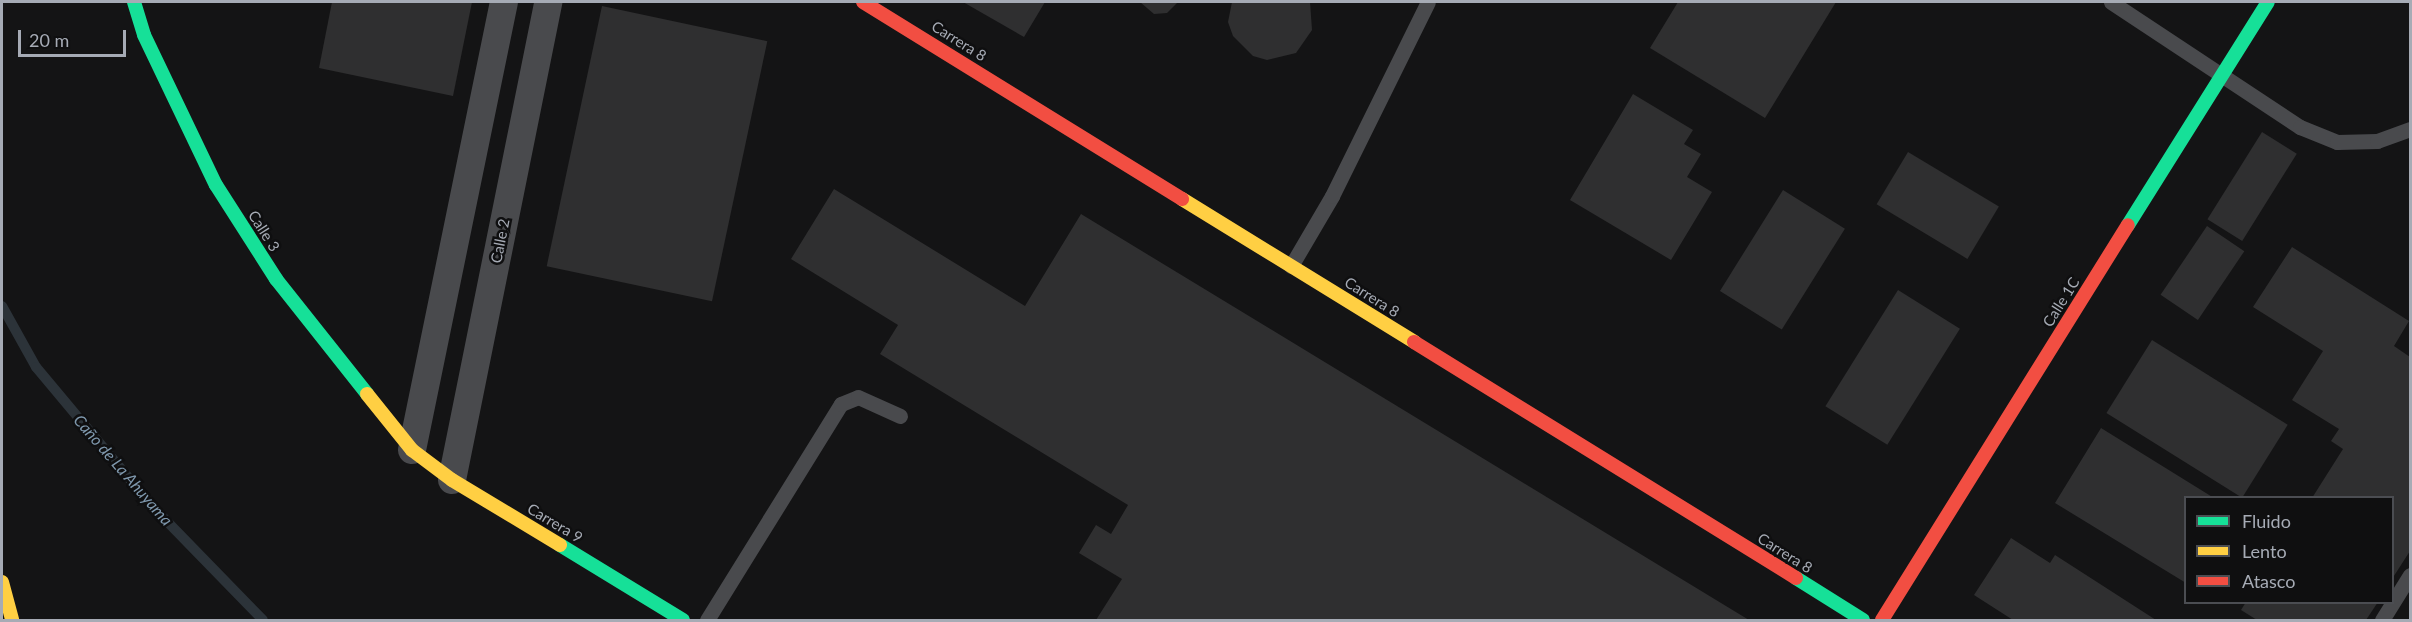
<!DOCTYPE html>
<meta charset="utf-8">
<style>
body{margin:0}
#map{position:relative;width:2412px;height:622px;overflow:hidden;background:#141415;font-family:Lato,sans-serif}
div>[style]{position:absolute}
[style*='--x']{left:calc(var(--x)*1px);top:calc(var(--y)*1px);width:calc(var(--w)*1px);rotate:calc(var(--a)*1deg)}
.stream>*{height:10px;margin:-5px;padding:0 5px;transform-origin:5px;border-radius:5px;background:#2c3339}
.building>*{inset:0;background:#2f2f30;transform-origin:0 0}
.lane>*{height:15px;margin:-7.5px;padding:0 7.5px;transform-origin:7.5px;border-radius:7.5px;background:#494a4d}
.street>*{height:28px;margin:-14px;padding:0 14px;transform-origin:14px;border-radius:14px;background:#494a4d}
.fast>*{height:14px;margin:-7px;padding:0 7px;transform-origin:7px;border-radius:7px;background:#16e098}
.slow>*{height:14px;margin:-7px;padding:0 7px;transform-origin:7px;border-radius:7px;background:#ffcf43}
.jam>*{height:14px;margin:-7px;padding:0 7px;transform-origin:7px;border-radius:7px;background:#f24e42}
span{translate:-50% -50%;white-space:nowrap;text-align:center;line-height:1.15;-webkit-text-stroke:5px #0f0f10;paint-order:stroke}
.street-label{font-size:15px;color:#a6abb5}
.water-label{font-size:16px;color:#7f98ad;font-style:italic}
.frame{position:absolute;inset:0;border:3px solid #a6abb5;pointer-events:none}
.legend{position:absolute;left:2184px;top:496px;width:210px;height:108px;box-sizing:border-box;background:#0f0f10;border:2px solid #4b4d52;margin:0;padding:8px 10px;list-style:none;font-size:18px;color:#a6abb5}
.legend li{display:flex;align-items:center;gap:12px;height:30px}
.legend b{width:30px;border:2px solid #4b4d52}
.scale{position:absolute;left:18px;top:30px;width:108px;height:27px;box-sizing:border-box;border:3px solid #a6abb5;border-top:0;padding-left:8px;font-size:18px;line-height:21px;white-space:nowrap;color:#a6abb5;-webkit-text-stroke:4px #0f0f10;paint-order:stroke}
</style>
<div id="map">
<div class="stream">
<div style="--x:2;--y:306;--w:70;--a:60.9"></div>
<div style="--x:36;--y:367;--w:184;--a:50.1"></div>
<div style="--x:154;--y:508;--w:156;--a:45.8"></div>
</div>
<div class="building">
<div style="clip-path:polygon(332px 2px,472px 2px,453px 96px,319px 68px)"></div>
<div style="clip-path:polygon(963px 2px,1045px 2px,1024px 37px)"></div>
<div style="clip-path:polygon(1140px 2px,1178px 2px,1167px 13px,1154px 14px)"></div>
<div style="clip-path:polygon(1232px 2px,1310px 2px,1312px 30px,1296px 53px,1267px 60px,1253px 56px,1233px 36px,1228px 22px)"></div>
<div style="clip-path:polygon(1678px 2px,1836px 2px,1765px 118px,1650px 48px)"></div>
<div style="left:602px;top:6px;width:169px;height:266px;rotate:12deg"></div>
<div style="clip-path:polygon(1633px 94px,1693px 130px,1684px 144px,1701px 154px,1687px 177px,1712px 192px,1671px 260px,1570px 200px)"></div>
<div style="left:2262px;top:132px;width:41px;height:103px;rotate:32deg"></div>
<div style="left:1908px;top:152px;width:106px;height:61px;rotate:31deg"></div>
<div style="clip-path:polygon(834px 189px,1025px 306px,1081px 214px,1749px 620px,1096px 620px,1122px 579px,1079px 553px,1096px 525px,1111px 534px,1128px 505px,880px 354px,898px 325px,791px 259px)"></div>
<div style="left:1783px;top:190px;width:73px;height:119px;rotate:32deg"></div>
<div style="left:2207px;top:226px;width:45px;height:83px;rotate:34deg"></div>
<div style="clip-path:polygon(2292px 247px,2409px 321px,2394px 346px,2410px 357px,2410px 551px,2392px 579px,2392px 498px,2312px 498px,2343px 449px,2331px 441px,2339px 429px,2292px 400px,2323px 351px,2253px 307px)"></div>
<div style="left:1898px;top:290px;width:73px;height:137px;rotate:32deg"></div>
<div style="left:2152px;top:340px;width:160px;height:86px;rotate:32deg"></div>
<div style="clip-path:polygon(2101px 428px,2214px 498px,2186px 498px,2186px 583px,2055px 503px)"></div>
<div style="clip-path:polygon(2011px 538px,2050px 563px,2055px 555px,2156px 620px,2013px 620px,1974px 595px)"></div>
<div style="clip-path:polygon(2246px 602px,2378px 602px,2366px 620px,2257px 620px,2241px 610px)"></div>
</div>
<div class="lane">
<div style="--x:2111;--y:2;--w:227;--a:33.5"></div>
<div style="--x:2300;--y:127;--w:40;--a:22"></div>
<div style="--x:2337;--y:142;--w:40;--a:-1.4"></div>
<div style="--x:2377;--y:141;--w:35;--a:-20"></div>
<div style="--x:1291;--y:266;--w:81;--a:-59.6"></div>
<div style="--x:1332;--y:196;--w:216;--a:-63.7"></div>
<div style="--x:707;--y:620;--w:254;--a:-58.2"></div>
<div style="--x:841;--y:404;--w:18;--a:-22"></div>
<div style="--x:858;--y:397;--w:46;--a:24.3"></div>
<div style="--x:2382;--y:620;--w:53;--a:-58.1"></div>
</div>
<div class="street">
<div style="--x:412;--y:450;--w:457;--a:-78.4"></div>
<div style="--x:452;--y:480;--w:488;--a:-78.6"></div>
</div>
<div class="fast">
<div style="--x:134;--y:2;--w:34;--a:73"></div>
<div style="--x:144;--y:35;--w:166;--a:64.4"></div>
<div style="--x:216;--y:185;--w:112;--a:57.4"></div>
<div style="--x:276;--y:279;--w:147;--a:51.6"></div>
<div style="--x:2128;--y:225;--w:263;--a:-57.9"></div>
<div style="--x:560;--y:545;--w:144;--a:31.4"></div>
<div style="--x:1796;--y:578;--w:79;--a:32.1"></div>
</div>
<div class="slow">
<div style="--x:1182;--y:199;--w:273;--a:31.6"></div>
<div style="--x:367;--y:394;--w:72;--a:51.2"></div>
<div style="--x:412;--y:450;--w:50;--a:36.9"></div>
<div style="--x:452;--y:480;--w:126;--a:31"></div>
<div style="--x:2;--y:582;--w:39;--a:75"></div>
</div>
<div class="jam">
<div style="--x:863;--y:2;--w:375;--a:31.7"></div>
<div style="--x:1414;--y:342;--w:449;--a:31.7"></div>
<div style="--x:1882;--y:620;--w:465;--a:-58.1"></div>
</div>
<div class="street-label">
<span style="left:959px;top:41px;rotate:32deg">Carrera 8</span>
<span style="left:264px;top:231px;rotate:58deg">Calle 3</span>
<span style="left:500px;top:241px;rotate:-79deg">Calle 2</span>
<span style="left:1372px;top:297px;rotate:32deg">Carrera 8</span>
<span style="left:2061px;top:302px;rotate:-58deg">Calle 1C</span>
<span style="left:555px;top:523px;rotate:31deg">Carrera 9</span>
<span style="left:1785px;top:553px;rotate:32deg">Carrera 8</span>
</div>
<div class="water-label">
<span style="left:123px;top:470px;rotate:49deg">Caño de La Ahuyama</span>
</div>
<div class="frame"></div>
<ul class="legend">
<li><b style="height:8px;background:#16e098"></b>Fluido</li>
<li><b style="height:8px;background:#ffcf43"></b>Lento</li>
<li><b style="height:8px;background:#f24e42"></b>Atasco</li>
</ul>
<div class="scale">20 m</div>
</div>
